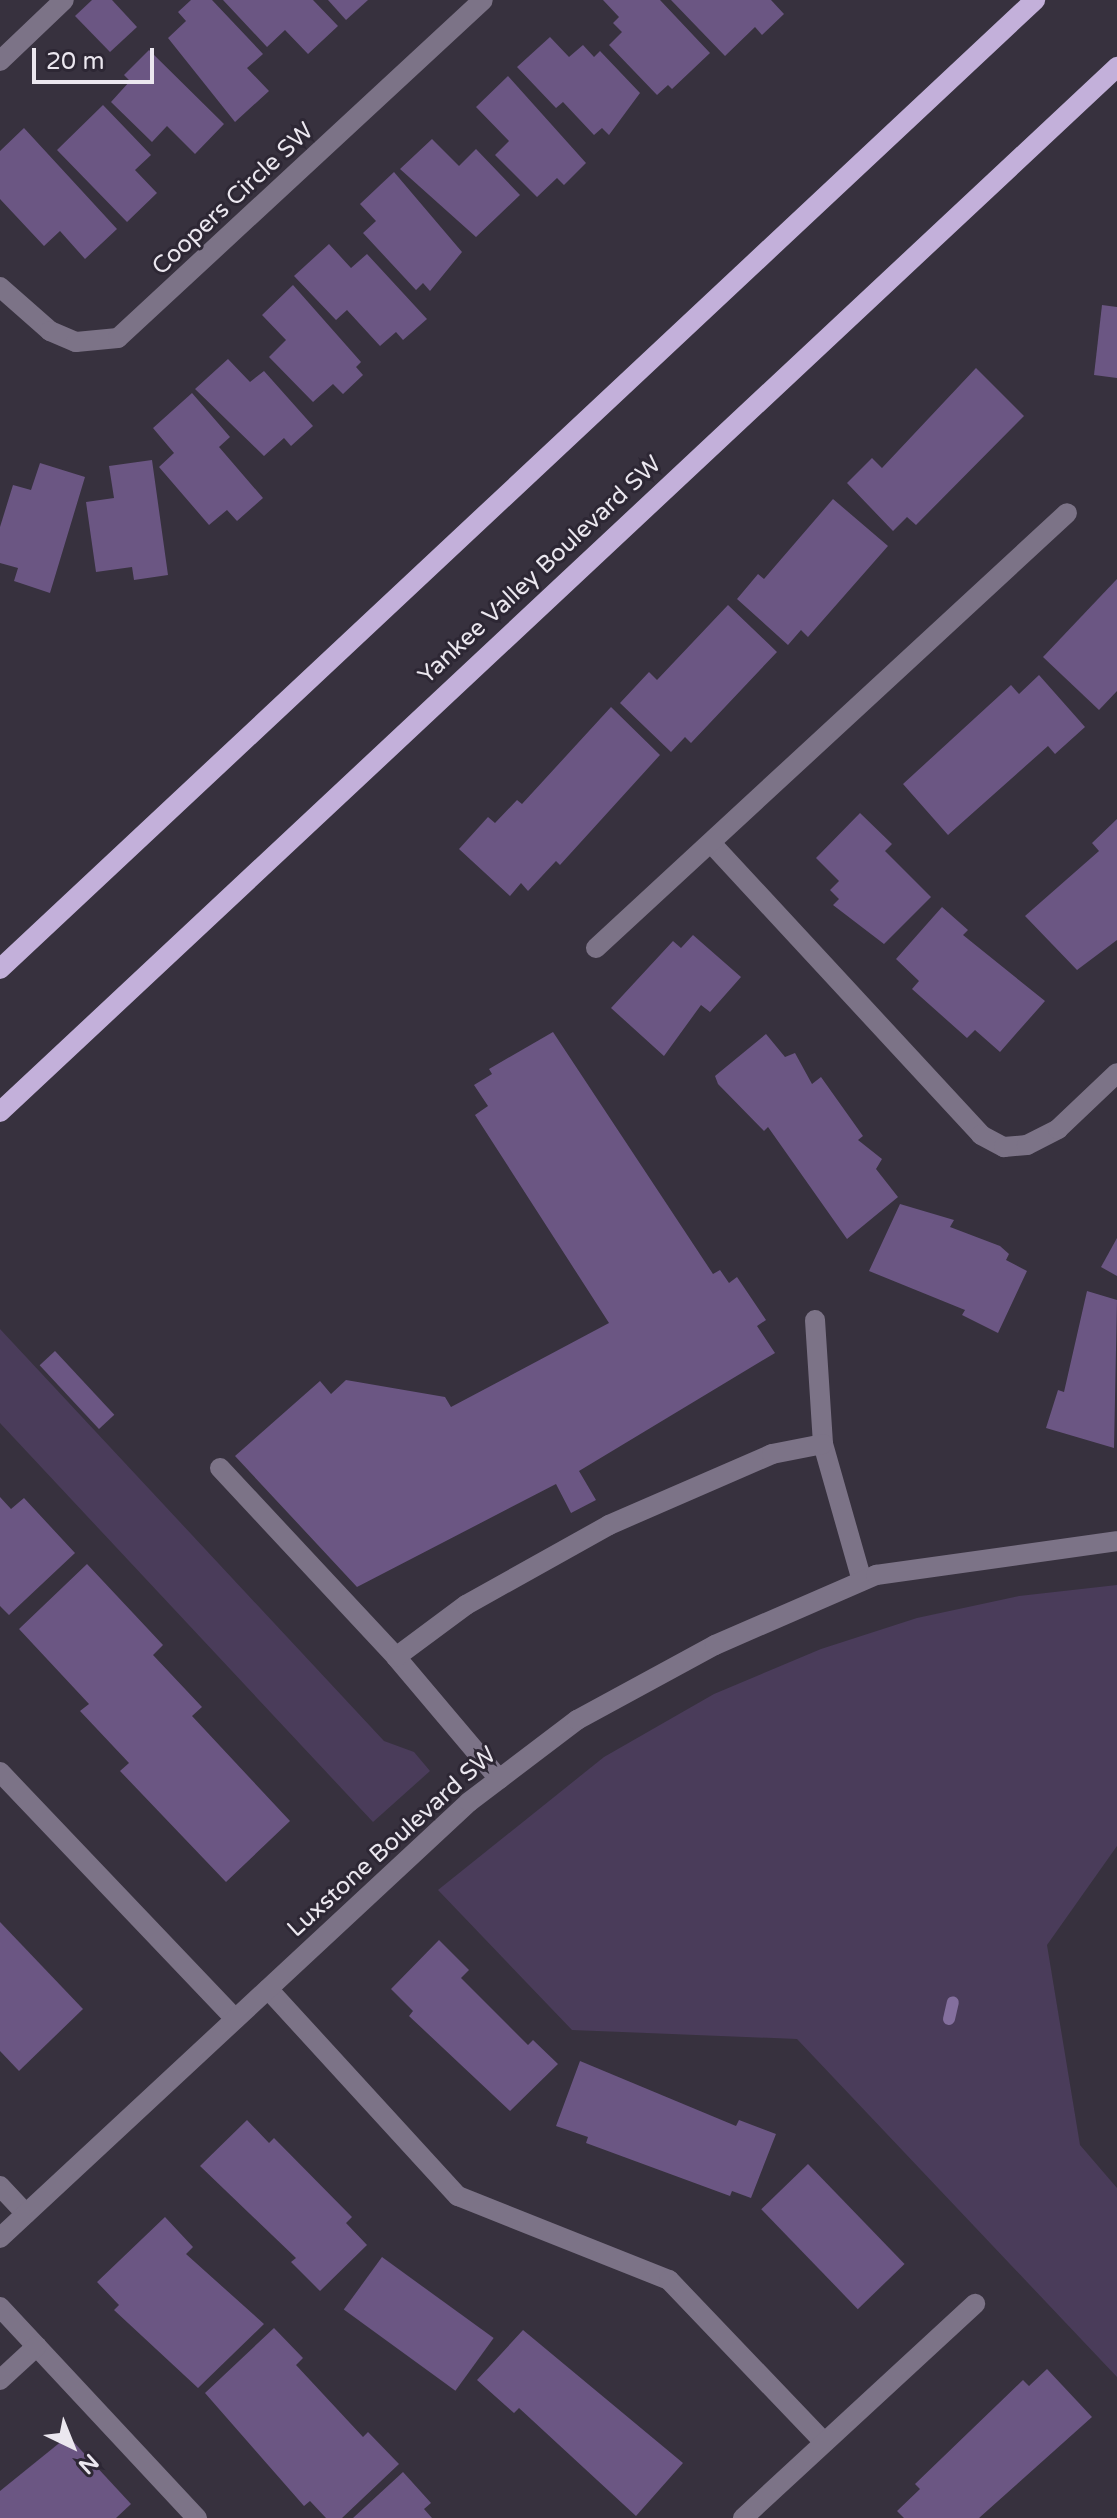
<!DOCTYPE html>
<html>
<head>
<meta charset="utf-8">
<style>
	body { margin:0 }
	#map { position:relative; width:1117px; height:2518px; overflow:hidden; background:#37313e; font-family:"Varela Round",sans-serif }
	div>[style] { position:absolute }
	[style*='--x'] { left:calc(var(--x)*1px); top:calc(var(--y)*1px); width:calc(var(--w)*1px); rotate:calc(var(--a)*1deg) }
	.green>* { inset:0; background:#4a3c5a }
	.stream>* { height:12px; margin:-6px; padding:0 6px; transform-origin:6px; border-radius:6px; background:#846f9e }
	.building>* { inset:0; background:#6b5683; transform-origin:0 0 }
	.minor>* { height:20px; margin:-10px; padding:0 10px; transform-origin:10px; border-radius:10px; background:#7c7387 }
	.major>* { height:20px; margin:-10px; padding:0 10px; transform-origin:10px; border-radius:10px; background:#c3b0da }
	span { translate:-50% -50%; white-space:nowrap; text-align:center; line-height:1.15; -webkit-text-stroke:6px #2d2734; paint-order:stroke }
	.street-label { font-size:24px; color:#ebe7ef }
	.north { position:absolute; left:32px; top:2406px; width:80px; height:80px; -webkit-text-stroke:6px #2d2734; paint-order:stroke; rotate:137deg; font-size:22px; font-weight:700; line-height:32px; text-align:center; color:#ebe7ef }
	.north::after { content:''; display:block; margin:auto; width:28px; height:36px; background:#ebe7ef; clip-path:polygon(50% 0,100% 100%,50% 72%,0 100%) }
	.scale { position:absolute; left:32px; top:48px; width:122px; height:36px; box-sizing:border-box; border:4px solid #ebe7ef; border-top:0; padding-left:10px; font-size:24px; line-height:28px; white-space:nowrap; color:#ebe7ef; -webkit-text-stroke:6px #2d2734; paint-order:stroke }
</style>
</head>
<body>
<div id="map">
	<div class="green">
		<div style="clip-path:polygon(0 1329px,384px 1741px,414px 1752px,430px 1771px,373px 1822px,0 1423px)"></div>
		<div style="clip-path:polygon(1117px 1585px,1117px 1846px,1047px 1945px,1080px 2145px,1117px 2188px,1117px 2377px,797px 2039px,572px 2030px,438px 1890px,604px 1757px,714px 1694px,821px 1649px,917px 1618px,1019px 1596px)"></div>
	</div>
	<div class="stream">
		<div style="--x:949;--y:2019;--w:17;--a:-77"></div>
	</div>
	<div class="building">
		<div style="clip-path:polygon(92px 0,112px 0,137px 27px,110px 52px,75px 16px)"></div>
		<div style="clip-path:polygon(191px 0,212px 0,263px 54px,247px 68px,269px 91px,235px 122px,168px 38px,186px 21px,178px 12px)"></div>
		<div style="clip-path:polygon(223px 0,313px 0,338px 26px,308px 54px,285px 30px,267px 47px)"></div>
		<div style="clip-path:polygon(328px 0,368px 0,346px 20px)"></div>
		<div style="clip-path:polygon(603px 0,660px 0,710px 53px,672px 89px,668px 85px,657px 95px,609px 45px,622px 32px,613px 23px,619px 17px)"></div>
		<div style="clip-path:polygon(671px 0,771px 0,784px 14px,762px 35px,755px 27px,725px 56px)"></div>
		<div style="clip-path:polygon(550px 37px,569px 57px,583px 45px,594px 57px,600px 51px,640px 93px,609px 135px,602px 128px,594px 135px,563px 102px,556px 108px,517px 67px)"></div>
		<div style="clip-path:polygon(149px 50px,224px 124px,195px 154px,167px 126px,152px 142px,111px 102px,130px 81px,124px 75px)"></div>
		<div style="clip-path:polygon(508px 76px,586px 163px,564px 185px,557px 178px,537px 197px,495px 155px,509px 141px,476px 107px)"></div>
		<div style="clip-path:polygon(103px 105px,151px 155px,135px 170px,157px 193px,127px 222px,57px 150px)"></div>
		<div style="clip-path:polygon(24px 128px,117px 229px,85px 259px,60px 231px,44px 246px,0 199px,0 151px)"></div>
		<div style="clip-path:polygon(432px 139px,459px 166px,476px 149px,520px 195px,476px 237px,400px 169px)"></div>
		<div style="clip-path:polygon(394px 172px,462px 252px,430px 291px,423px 283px,416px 290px,363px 233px,376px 221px,360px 204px)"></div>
		<div style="clip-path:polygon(329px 244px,351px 268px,367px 254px,427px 319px,403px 340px,396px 332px,380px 346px,347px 310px,336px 320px,294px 276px)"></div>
		<div style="clip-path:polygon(293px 285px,361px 362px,356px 367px,363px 375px,343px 394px,333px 384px,313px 402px,269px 357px,286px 340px,262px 315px)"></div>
		<div style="clip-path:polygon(1102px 305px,1117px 307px,1117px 378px,1094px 375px)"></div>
		<div style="clip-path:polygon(228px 359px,250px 382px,264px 371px,313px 426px,291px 446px,284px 438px,264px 456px,195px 389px)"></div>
		<div style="clip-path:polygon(976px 368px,1024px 416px,916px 525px,907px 517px,893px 531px,847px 483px,872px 458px,882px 468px)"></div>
		<div style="clip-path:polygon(192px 393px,230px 437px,219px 447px,263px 498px,237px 521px,227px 510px,209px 525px,159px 467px,174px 453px,153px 428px)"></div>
		<div style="clip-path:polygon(152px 460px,168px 575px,134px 580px,132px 567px,96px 572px,86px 502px,114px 498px,109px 466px)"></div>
		<div style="clip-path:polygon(40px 463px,85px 477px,50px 593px,14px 581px,18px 568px,0 563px,0 527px,13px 485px,31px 490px)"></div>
		<div style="clip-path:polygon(833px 499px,888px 546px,808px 637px,801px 630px,788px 645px,737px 599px,758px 574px,764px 579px)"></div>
		<div style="clip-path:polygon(1117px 579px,1117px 691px,1099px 710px,1043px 657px)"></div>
		<div style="clip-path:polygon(728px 605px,777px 652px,691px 743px,685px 737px,671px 752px,620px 703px,649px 672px,657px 680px)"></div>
		<div style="clip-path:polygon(1039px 675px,1085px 727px,1055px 754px,1048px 746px,948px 835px,903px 784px,1011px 685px,1019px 694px)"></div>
		<div style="clip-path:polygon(611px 707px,660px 755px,560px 865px,556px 861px,528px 891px,521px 883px,510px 896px,459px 849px,488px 817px,495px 823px,517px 800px,522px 804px)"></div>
		<div style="clip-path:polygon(860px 813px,892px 844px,885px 851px,931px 897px,884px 944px,833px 905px,839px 899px,830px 890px,839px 881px,816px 858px)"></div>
		<div style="clip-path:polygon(1117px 819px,1117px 940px,1077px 970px,1025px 916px,1099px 851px,1092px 843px)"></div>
		<div style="clip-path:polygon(942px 907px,968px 930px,963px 935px,1045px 1001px,1000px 1052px,975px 1030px,967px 1038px,912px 989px,919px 981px,896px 959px)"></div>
		<div style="clip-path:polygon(693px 935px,741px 977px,710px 1012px,701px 1005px,664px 1056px,611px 1008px,673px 941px,681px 948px)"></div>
		<div style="clip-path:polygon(553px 1032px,713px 1274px,720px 1270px,729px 1283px,737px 1277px,766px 1320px,757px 1326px,775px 1353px,579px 1471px,596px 1500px,571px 1513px,556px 1484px,357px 1587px,235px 1456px,320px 1381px,331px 1394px,346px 1380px,445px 1397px,451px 1407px,609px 1323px,475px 1115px,488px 1106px,474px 1085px,492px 1074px,489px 1069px)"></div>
		<div style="clip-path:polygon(766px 1034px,785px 1057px,795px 1053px,812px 1084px,821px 1077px,863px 1136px,858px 1140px,882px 1159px,876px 1169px,898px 1197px,847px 1239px,768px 1127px,764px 1131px,718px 1084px,715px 1076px)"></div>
		<div style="clip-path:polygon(900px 1204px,954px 1220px,950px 1227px,1000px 1246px,1009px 1254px,1006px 1260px,1027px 1271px,998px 1333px,962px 1315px,965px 1310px,869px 1271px)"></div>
		<div style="clip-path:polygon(1117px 1238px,1117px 1276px,1101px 1267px)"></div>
		<div style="clip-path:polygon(1087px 1291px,1117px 1300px,1114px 1448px,1046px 1428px,1058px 1390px,1064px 1392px)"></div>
		<div style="left:55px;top:1351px;width:87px;height:21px;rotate:47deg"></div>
		<div style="clip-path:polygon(0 1497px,11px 1509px,24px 1498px,75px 1553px,9px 1615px,0 1606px)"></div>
		<div style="clip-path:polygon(87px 1564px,163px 1645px,153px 1655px,202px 1707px,192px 1716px,290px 1821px,226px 1882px,120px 1771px,129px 1763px,80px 1711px,89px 1704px,19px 1629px)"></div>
		<div style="clip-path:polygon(0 1922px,83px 2009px,19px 2071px,0 2051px)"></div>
		<div style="clip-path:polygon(439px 1940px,469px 1970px,461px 1978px,528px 2045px,533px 2040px,558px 2064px,510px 2111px,409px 2016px,413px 2011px,391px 1989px)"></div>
		<div style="clip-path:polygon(580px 2061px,736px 2126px,739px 2120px,776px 2134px,751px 2198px,732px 2191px,730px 2196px,586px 2143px,588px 2137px,556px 2126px)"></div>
		<div style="clip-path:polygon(247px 2120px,269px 2143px,274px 2138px,352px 2217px,346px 2223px,367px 2245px,320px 2291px,291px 2262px,296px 2258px,200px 2166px)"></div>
		<div style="left:808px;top:2164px;width:139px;height:65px;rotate:46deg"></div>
		<div style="clip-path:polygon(165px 2217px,193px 2247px,186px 2254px,264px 2324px,198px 2388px,114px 2310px,119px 2305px,97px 2282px)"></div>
		<div style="left:382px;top:2257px;width:138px;height:65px;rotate:36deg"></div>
		<div style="clip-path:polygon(274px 2328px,303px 2358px,296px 2365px,363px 2437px,368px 2432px,399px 2464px,342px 2518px,326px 2518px,310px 2501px,304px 2506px,205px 2393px)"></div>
		<div style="clip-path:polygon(523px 2330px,683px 2463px,636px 2516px,519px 2408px,514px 2413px,477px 2380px)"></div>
		<div style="clip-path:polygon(1047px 2369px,1092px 2417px,979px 2518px,904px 2518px,897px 2511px,920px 2489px,915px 2484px,1023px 2380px,1029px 2386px)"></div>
		<div style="clip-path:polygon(68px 2436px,131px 2504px,116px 2518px,0 2518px,0 2491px)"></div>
		<div style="clip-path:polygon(403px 2472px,431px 2503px,424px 2509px,432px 2518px,353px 2518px)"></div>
	</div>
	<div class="minor">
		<div style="--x:0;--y:61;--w:88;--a:-43.6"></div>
		<div style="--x:0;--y:287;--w:67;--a:41.3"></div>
		<div style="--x:50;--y:331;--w:28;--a:23"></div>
		<div style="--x:76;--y:342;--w:42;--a:-5.4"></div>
		<div style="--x:118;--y:338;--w:497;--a:-42.8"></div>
		<div style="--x:711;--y:843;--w:398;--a:47.2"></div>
		<div style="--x:981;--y:1135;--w:26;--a:28"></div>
		<div style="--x:1004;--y:1147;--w:23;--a:-5"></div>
		<div style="--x:1027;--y:1145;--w:35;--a:-27"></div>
		<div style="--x:1058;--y:1129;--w:81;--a:-43.5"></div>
		<div style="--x:596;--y:948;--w:641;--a:-42.72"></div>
		<div style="--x:815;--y:1320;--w:124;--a:86.3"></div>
		<div style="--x:823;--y:1444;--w:142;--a:74.1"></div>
		<div style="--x:220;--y:1468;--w:258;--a:47"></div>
		<div style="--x:396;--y:1657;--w:160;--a:49.8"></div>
		<div style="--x:396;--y:1657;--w:87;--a:-36.6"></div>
		<div style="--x:466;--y:1605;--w:164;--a:-29.2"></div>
		<div style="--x:609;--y:1525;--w:178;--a:-23.5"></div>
		<div style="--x:772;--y:1454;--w:52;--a:-11.1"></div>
		<div style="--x:0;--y:1772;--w:341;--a:46.4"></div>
		<div style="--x:268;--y:1989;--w:281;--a:47.5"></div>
		<div style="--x:458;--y:2196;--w:227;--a:21.7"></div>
		<div style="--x:669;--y:2280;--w:224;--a:46.3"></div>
		<div style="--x:0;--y:2186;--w:38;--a:47"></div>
		<div style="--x:0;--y:2238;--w:640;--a:-42.91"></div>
		<div style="--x:469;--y:1802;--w:136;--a:-37.2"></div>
		<div style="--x:577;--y:1720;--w:157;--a:-28.5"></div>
		<div style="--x:715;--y:1645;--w:176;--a:-23.5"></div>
		<div style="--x:876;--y:1575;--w:243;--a:-8"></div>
		<div style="--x:0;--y:2307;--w:289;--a:47"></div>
		<div style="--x:0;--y:2380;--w:50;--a:-42.6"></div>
		<div style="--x:743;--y:2518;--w:316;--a:-42.7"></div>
	</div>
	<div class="major">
		<div style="--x:0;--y:969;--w:1418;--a:-43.11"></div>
		<div style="--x:0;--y:1112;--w:1530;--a:-43.09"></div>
	</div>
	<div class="street-label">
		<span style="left:233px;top:199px;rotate:-43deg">Coopers Circle SW</span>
		<span style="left:540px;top:570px;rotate:-43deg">Yankee Valley Boulevard SW</span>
		<span style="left:392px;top:1842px;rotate:-42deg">Luxstone Boulevard SW</span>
	</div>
	<div class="north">N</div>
	<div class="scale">20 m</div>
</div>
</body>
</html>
